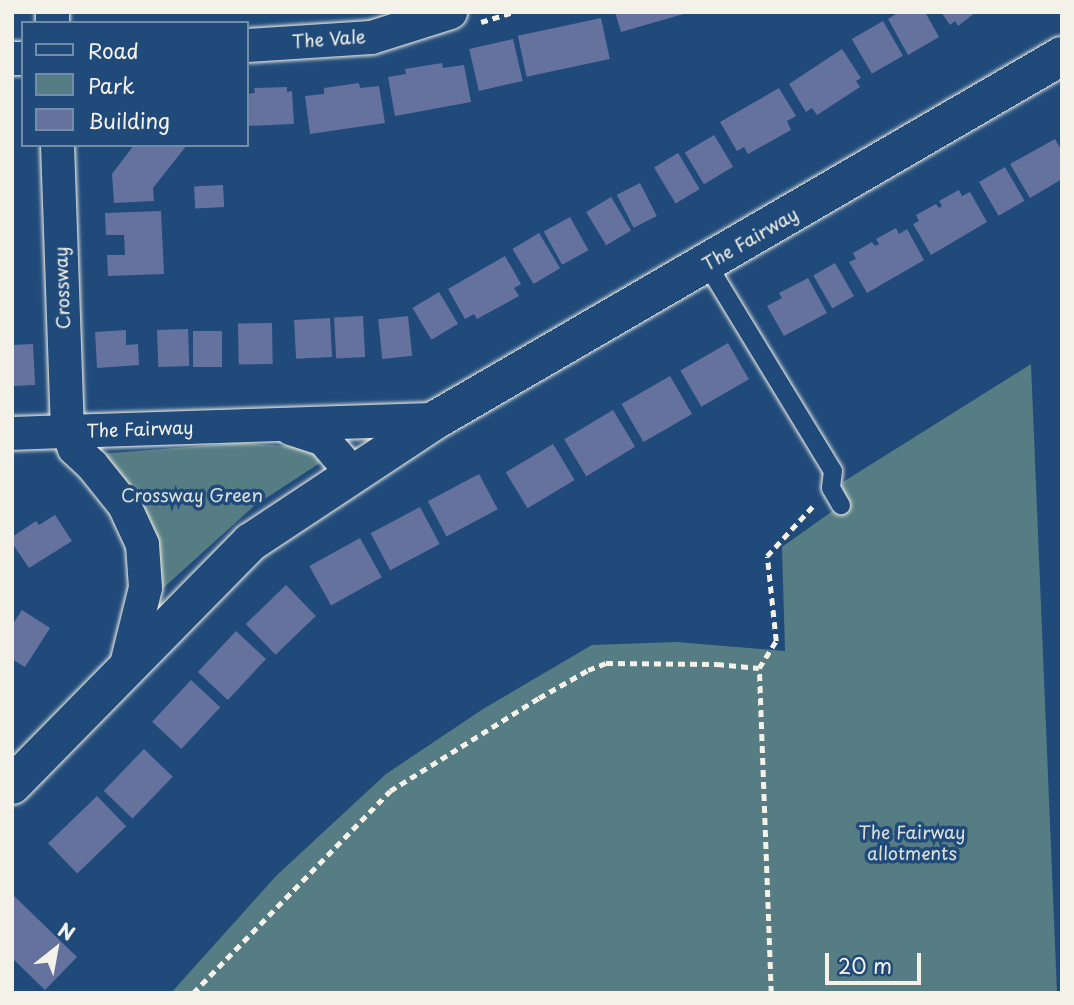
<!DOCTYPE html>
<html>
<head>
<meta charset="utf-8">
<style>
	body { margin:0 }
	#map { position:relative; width:1074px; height:1005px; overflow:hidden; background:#1f4a7a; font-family:"Playpen Sans",sans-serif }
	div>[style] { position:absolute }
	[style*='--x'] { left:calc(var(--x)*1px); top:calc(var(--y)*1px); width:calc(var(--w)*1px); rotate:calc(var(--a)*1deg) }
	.green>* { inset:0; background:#567d83 }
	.building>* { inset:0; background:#66729e; transform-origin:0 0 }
	.path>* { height:4.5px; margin-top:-2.25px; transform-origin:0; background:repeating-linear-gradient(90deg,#f4f1e8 0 7px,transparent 0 12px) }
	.roads { filter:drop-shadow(0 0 2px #f4f1e8) drop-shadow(0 0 2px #f4f1e8) }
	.lane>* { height:18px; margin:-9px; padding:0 9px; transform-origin:9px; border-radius:9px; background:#1f4a7a }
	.street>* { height:33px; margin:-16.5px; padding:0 16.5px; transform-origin:16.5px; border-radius:16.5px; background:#1f4a7a }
	.secondary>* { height:38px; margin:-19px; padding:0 19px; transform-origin:19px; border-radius:19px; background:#1f4a7a }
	span { translate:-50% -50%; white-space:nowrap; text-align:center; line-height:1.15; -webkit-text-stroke:7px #1f4a7a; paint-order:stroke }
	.street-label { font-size:18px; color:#f4f1e8 }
	.park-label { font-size:18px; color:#dce0d9 }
	.frame { position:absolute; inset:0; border:14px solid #f4f1e8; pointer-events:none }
	.legend { position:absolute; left:21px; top:21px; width:228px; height:126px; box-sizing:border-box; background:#1f4a7a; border:2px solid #748da6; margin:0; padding:9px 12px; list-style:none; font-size:21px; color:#f4f1e8 }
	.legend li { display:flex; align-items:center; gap:14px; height:35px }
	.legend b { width:35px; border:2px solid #748da6 }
	.north { position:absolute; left:21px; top:914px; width:70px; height:70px; -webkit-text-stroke:5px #1f4a7a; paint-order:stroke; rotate:31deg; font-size:19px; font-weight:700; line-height:28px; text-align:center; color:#f4f1e8 }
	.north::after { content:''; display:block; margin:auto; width:24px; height:32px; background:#f4f1e8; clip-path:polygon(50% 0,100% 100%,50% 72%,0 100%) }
	.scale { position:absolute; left:825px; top:953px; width:96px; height:32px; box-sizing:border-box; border:4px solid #f4f1e8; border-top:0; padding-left:9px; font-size:21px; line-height:24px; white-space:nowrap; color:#f4f1e8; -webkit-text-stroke:5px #1f4a7a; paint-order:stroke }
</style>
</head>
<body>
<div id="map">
	<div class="green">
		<div style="clip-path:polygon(1031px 364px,1057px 993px,171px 993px,276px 876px,386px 774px,483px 709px,592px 645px,676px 642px,785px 651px,782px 547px,841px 505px,843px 482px)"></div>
		<div style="clip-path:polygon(239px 443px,303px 447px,323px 461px,254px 506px,160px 591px,160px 558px,149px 520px,130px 485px,99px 454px)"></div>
	</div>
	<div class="building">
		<div style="clip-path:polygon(615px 12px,687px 12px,687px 13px,621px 32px)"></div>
		<div style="clip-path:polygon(899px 12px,925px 12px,939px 37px,908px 55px,888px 19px)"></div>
		<div style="clip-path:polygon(941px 12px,976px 12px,958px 26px,955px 21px,950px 25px)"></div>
		<div style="left:601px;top:18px;width:42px;height:85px;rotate:78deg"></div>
		<div style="left:883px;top:21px;width:40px;height:36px;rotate:60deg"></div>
		<div style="left:513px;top:39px;width:43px;height:45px;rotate:77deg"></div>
		<div style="clip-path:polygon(842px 49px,861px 78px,856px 81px,860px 87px,817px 115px,812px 108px,806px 112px,789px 84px)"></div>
		<div style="clip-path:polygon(442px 63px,443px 68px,464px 65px,471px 102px,395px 116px,388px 77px,406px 74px,405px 69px)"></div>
		<div style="clip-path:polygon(359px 83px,360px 88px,379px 86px,385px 123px,310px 134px,305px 96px,324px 94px,324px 88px)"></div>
		<div style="clip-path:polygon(287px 87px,287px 92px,292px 91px,294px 124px,247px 126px,247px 94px,255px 93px,254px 88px)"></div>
		<div style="clip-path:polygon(779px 88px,796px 116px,787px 121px,791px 130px,748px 154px,744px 147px,737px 151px,720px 122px)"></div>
		<div style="left:714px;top:135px;width:37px;height:34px;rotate:59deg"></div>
		<div style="clip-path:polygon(1055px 139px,1062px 151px,1062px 179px,1030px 198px,1010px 164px)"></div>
		<div style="clip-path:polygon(134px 145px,187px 145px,153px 188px,154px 201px,114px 203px,112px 174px)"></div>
		<div style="left:678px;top:153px;width:42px;height:28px;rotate:59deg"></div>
		<div style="left:1005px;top:167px;width:39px;height:30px;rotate:60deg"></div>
		<div style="left:640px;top:183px;width:37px;height:26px;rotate:63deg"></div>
		<div style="left:223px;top:185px;width:22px;height:29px;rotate:87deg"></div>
		<div style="clip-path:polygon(959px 190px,962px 196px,970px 192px,987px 222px,931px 255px,913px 224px,919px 221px,916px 215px,936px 204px,939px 208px,942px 206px,939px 201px)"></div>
		<div style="left:611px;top:197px;width:39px;height:29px;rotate:59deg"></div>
		<div style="clip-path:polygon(161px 211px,164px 274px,108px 276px,107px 255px,125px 255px,124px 235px,106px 235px,105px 213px)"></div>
		<div style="left:570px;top:217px;width:38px;height:30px;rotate:61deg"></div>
		<div style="clip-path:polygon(896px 228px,899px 234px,907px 229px,924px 260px,867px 293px,849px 262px,856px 259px,853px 253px,872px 242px,875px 246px,879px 244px,876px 239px)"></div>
		<div style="left:539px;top:233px;width:41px;height:31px;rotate:59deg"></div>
		<div style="clip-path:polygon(505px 256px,521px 284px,514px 288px,519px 296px,477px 319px,474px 314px,465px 319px,448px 289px)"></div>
		<div style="left:835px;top:263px;width:38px;height:25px;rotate:60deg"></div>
		<div style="clip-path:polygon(808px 278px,827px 313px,784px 336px,767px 306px,782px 298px,779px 293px)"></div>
		<div style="left:439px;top:292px;width:37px;height:31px;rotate:59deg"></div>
		<div style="left:363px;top:316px;width:41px;height:29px;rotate:87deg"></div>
		<div style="left:408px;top:316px;width:40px;height:30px;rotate:84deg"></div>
		<div style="left:330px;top:318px;width:39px;height:36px;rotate:87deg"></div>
		<div style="left:272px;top:323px;width:41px;height:34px;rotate:89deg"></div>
		<div style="left:188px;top:329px;width:37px;height:31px;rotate:88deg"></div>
		<div style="clip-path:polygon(126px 330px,126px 345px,138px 344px,139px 365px,97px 368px,95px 332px)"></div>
		<div style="left:222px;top:331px;width:36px;height:29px;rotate:90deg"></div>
		<div style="left:728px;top:343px;width:42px;height:55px;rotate:60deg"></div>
		<div style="left:33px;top:344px;width:41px;height:21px;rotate:87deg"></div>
		<div style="left:670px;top:376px;width:44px;height:56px;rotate:60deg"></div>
		<div style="left:613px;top:410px;width:43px;height:57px;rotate:59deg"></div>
		<div style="left:553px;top:444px;width:42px;height:55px;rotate:59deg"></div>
		<div style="left:479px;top:474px;width:40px;height:58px;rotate:62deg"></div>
		<div style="left:420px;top:507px;width:42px;height:56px;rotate:62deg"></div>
		<div style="clip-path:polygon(55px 515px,72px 541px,29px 568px,12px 543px,12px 537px,36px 521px,39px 525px)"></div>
		<div style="left:360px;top:538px;width:45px;height:58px;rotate:61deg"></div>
		<div style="left:286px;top:585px;width:43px;height:56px;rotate:46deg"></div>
		<div style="clip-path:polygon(22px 610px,50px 628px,25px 667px,12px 659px,12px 625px)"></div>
		<div style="left:236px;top:631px;width:41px;height:56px;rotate:43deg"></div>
		<div style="left:191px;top:680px;width:40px;height:57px;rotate:43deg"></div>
		<div style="left:144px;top:749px;width:40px;height:58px;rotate:44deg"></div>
		<div style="left:97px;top:796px;width:42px;height:68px;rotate:46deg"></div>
		<div style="clip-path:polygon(12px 894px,77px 957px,45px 990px,12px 958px)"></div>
	</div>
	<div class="path">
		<div style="--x:481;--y:22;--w:34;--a:-17"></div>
		<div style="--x:193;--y:993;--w:282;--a:-45.7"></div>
		<div style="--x:390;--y:791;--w:176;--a:-32"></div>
		<div style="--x:539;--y:698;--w:56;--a:-29.7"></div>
		<div style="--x:588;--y:670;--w:19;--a:-21"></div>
		<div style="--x:606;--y:663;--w:111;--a:0.5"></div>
		<div style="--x:717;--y:664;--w:42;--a:5.4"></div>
		<div style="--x:771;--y:993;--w:325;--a:-92.1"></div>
		<div style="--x:759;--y:668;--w:32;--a:-58"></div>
		<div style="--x:776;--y:641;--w:85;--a:-96"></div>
		<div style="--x:767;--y:556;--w:68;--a:-47.4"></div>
	</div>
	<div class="roads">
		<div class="lane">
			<div style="--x:707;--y:264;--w:242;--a:58.7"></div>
			<div style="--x:833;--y:471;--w:17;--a:97"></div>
			<div style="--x:831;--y:488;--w:20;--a:60"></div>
		</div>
		<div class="street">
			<div style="--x:52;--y:12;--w:11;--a:90"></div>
			<div style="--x:247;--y:45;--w:124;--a:-3.7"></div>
			<div style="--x:371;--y:37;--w:83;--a:-17.6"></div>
			<div style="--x:12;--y:58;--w:11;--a:0"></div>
			<div style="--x:290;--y:428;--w:35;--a:18"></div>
			<div style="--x:323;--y:439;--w:46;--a:49.4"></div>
			<div style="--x:12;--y:433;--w:55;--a:-2.1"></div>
			<div style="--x:67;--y:431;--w:286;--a:-92"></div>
			<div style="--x:125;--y:668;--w:83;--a:-76.1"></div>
			<div style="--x:145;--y:587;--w:43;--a:-94"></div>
			<div style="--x:142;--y:544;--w:43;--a:-114.8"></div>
			<div style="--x:124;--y:505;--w:51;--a:-128.7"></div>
			<div style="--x:92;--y:465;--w:25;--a:-137"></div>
			<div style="--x:74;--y:448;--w:18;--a:-112"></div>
			<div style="--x:67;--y:431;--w:370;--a:-1.9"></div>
		</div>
		<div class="secondary">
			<div style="--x:12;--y:785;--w:341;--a:-45.5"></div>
			<div style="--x:251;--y:542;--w:223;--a:-33.5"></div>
			<div style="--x:437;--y:419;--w:723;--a:-30.15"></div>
		</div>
	</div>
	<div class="street-label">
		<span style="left:329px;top:39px;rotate:-4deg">The Vale</span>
		<span style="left:750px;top:239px;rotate:-30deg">The Fairway</span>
		<span style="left:62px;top:288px;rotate:-92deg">Crossway</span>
		<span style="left:140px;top:429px;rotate:-2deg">The Fairway</span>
	</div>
	<div class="park-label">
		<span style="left:192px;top:495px">Crossway Green</span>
		<span style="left:912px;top:843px">The Fairway<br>allotments</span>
	</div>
	<div class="frame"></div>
	<ul class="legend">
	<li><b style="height:9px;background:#1f4a7a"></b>Road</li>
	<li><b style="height:19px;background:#567d83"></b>Park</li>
	<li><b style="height:19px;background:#66729e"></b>Building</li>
	</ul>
	<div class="north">N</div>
	<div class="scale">20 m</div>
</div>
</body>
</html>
